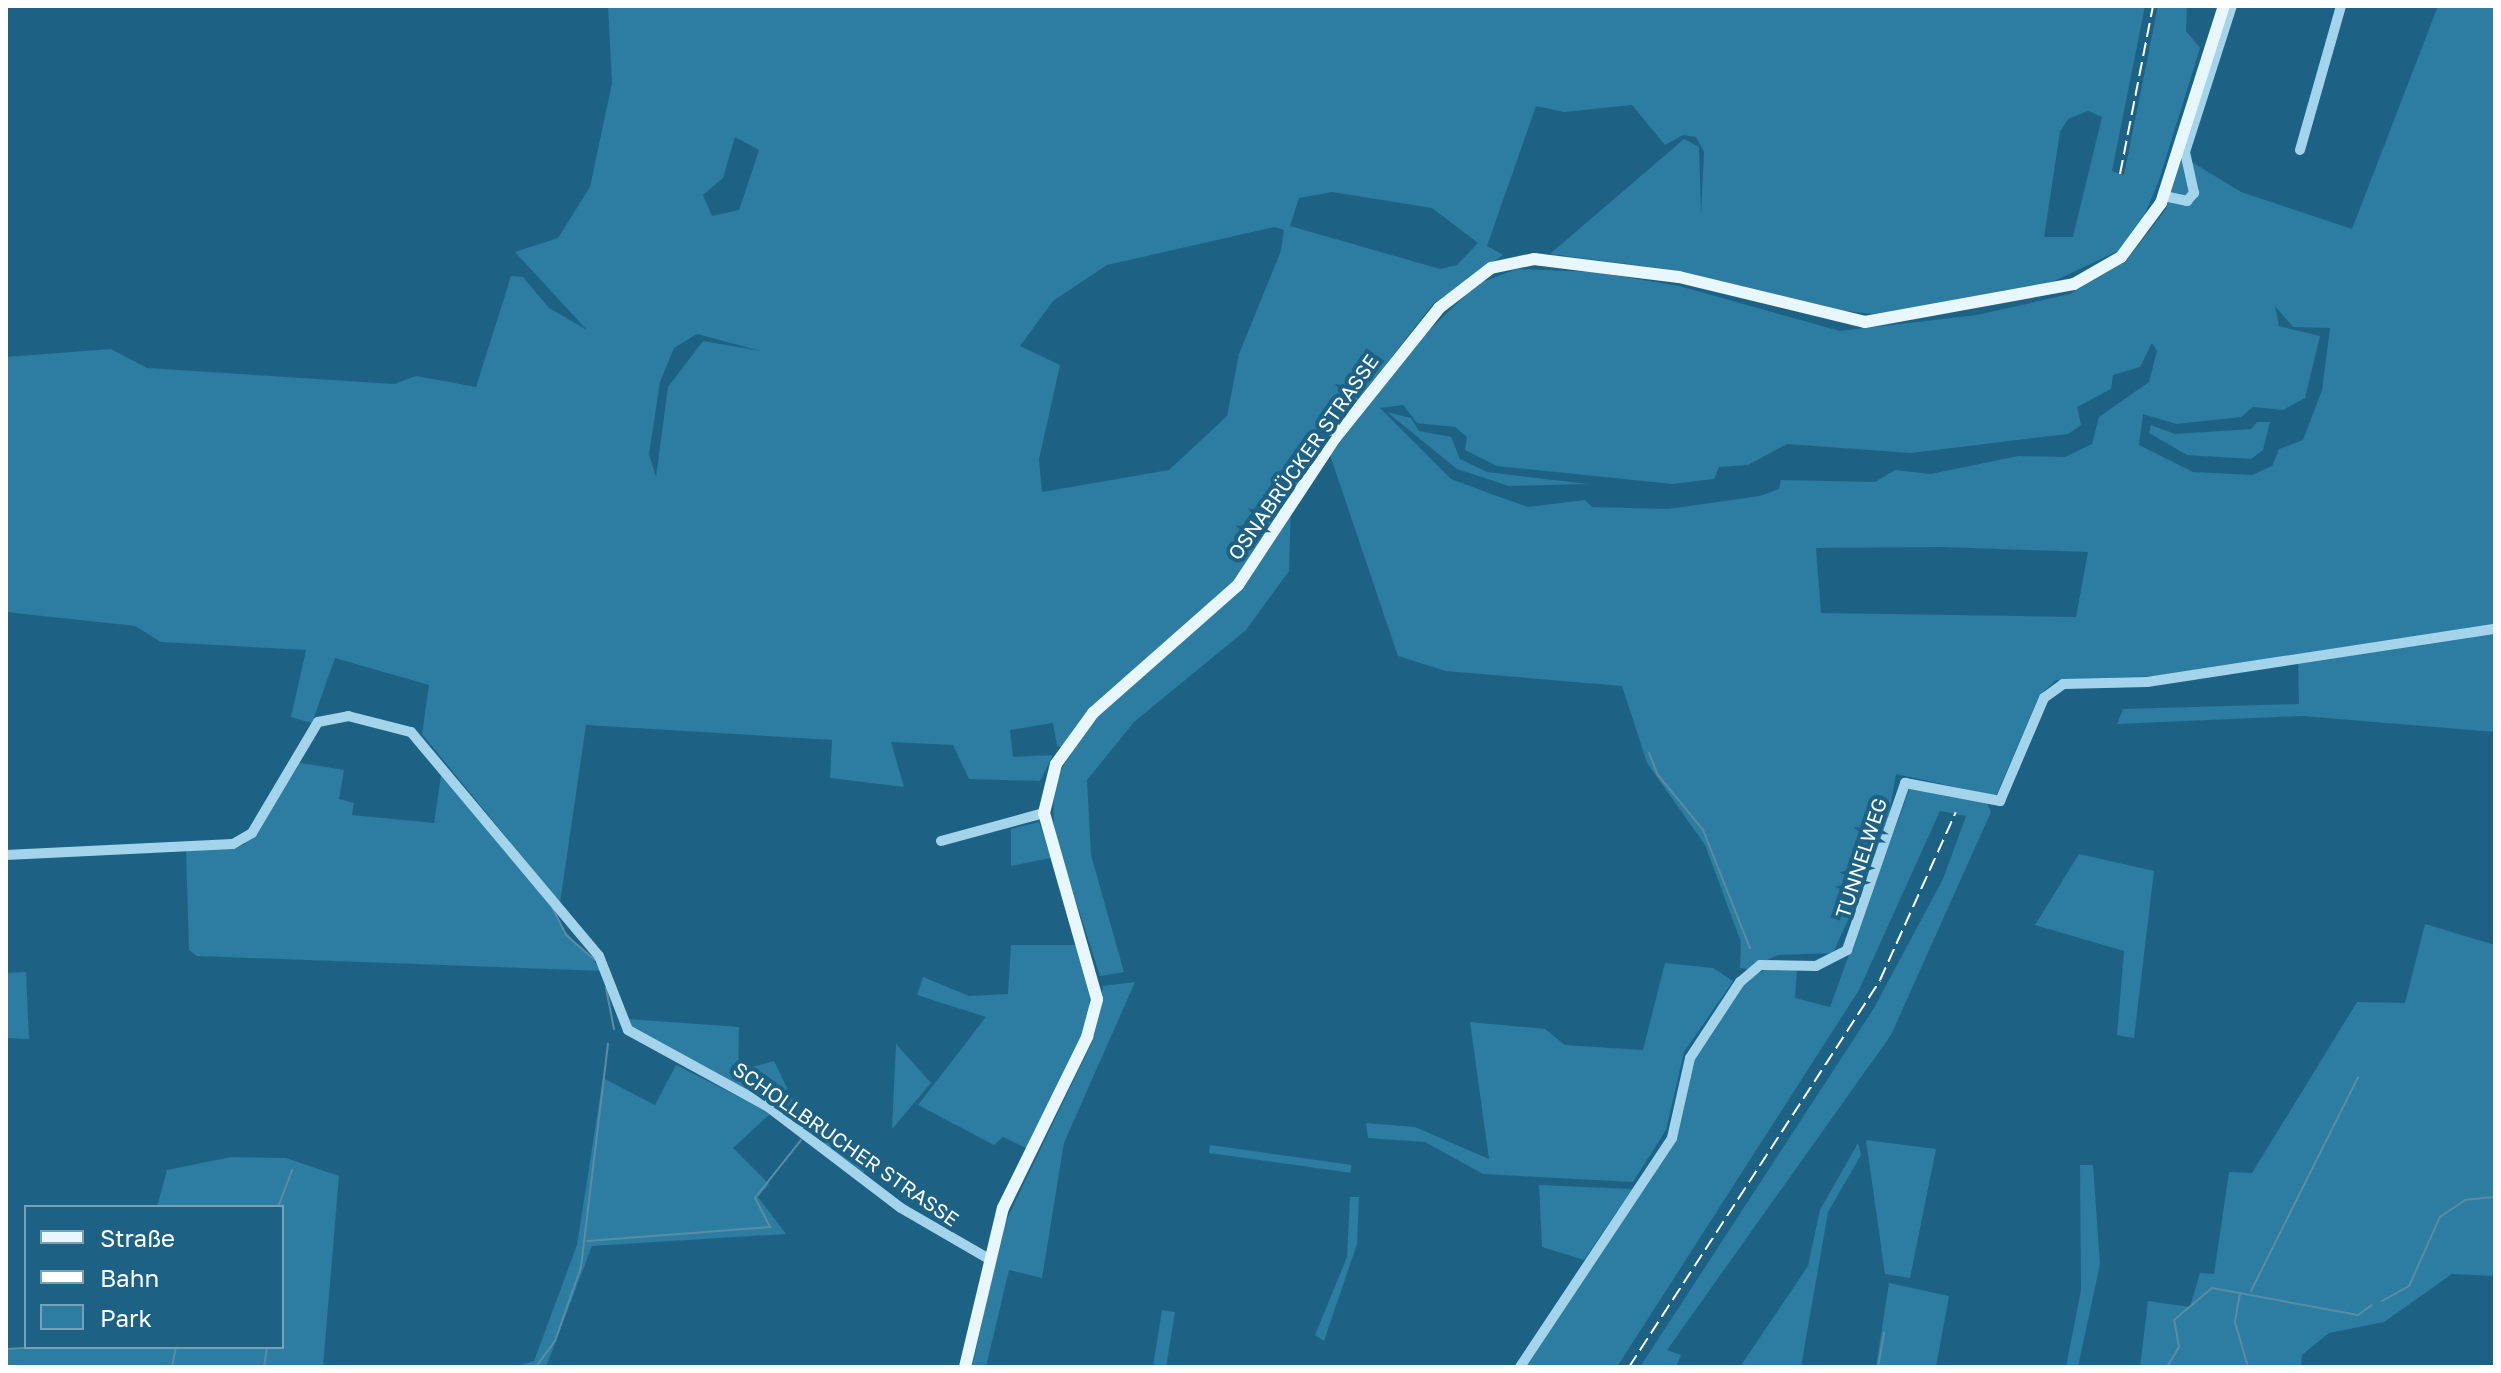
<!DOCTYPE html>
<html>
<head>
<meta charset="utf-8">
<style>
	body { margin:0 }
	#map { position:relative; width:2501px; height:1373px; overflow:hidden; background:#1d6285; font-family:"Golos Text",sans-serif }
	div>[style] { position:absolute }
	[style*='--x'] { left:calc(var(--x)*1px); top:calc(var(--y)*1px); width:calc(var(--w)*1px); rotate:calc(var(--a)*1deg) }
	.green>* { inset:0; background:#2d7ca1; transform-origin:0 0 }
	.stream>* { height:2px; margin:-1px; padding:0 1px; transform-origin:1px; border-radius:1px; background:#5a8ca4 }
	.minor>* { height:10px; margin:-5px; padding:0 5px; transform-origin:5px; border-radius:5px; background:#a4d4eb }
	.major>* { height:12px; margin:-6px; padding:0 6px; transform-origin:6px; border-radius:6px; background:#e8f6fe }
	.rail>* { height:2px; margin-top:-1px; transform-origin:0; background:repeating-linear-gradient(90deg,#fff 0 14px,transparent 0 20px) }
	span { translate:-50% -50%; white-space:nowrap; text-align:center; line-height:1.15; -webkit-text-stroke:8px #1d6285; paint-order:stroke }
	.street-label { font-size:20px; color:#fff }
	.frame { position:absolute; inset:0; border:8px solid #fff; pointer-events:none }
	.legend { position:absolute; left:24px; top:1205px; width:260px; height:144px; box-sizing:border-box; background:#1d6285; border:2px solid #77a1b6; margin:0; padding:10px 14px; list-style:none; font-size:24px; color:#fff }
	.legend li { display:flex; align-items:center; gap:16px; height:40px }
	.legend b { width:40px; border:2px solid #77a1b6 }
</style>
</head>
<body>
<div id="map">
	<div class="green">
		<div style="clip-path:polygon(evenodd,608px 6px,2145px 6px,2112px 171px,2124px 175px,2158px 6px,2187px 6px,2186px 31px,2200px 48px,2159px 180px,2142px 222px,2118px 251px,2037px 289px,1872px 314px,1812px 307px,1674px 270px,1550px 254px,1684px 139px,1699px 147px,1701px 215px,1704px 152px,1696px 137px,1683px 135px,1665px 145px,1632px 105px,1564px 112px,1536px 106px,1487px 246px,1503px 255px,1433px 304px,1323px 445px,1291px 500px,1289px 571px,1246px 630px,1134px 722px,1087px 780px,1091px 855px,1124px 972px,1100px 976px,1054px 833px,1053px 786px,1071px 751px,1057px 746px,1053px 723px,1010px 730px,1013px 757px,1053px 755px,1040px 781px,969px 779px,953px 745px,891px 742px,904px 787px,830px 778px,832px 740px,586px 725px,560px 903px,422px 734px,429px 685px,335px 658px,312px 723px,291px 717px,306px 650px,161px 642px,135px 626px,6px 612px,6px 357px,111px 349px,147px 368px,394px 384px,416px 376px,476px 387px,511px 276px,523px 277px,549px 308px,587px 330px,515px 252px,558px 238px,590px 187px,612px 83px,608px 6px,2088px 111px,2102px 117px,2073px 237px,2044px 237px,2060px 132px,2068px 119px,2088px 111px,608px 6px,735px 137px,759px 150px,739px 210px,712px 216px,703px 195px,723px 178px,735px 137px,608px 6px,1332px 192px,1432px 208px,1478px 243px,1457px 265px,1440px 269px,1290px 226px,1299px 198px,1332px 192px,608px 6px,1274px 227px,1284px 230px,1281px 251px,1239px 354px,1227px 416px,1169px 470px,1042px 492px,1039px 459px,1060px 365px,1020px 346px,1053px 301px,1107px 265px,1274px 227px,608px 6px,697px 334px,761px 351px,703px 341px,668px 387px,656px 477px,649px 454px,660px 382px,674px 348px,697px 334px)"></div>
		<div style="clip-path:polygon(evenodd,2438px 6px,2495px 6px,2495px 626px,2154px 676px,2056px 680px,2039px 696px,1996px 796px,1896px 774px,1885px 838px,1833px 953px,1778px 955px,1748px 969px,1740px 968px,1741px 942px,1705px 845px,1647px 763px,1622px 686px,1446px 671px,1398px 656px,1330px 455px,1419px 340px,1477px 284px,1517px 269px,1595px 272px,1679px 286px,1840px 331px,1977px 315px,2070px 294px,2126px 261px,2166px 209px,2182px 156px,2241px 192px,2352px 229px,2438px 6px,2275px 306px,2293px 327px,2330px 328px,2322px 390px,2303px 440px,2279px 449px,2272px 466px,2252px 475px,2193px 472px,2139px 445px,2143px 414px,2176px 424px,2241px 417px,2253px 407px,2283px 410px,2305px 398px,2320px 336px,2279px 326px,2275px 306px,2438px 6px,2152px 343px,2157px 351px,2149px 382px,2099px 417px,2092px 444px,2065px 457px,2018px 456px,1931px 474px,1895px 470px,1875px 482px,1781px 480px,1779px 489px,1760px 496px,1668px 509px,1592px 507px,1585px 500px,1528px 507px,1491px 494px,1451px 479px,1380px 408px,1403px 405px,1417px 423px,1455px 427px,1467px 437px,1465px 450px,1497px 466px,1673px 484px,1714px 479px,1719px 467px,1748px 465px,1787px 444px,1911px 453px,2068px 434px,2081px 425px,2077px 407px,2111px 389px,2113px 375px,2140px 367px,2152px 343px,2438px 6px,1942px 547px,2088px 552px,2076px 617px,1821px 613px,1816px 548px,1942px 547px)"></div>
		<div style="clip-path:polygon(1387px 412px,1411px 418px,1419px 431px,1451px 437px,1460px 459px,1487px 472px,1588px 484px,1509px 486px,1457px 469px)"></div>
		<div style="clip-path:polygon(2257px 422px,2270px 422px,2263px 450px,2251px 459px,2187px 455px,2149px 433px,2151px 425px,2175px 434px,2251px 429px)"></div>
		<div style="clip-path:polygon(2495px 632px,2495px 732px,2302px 716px,2117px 724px,2123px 709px,2299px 704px,2298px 661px)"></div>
		<div style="clip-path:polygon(295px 762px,344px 770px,339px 799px,354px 803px,352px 815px,434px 823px,442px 769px,550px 900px,564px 930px,603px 971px,197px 956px,189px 950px,186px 850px,244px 845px)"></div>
		<div style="clip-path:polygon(1917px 785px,1985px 799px,1991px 812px,1891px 1035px,1667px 1350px,1681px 1355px,1676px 1367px,1640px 1367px,1874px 1008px,1943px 879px,1966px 816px,1940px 811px,1859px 990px,1617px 1367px,1526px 1367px,1667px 1152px,1694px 1059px,1747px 979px,1773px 966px,1797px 969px,1795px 998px,1830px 1007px,1909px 790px)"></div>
		<div style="clip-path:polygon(1039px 822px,1051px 858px,1011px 866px,1011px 829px)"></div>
		<div style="clip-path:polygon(2079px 854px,2154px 871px,2134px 1038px,2117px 1035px,2124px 951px,2035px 925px)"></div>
		<div style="clip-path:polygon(2425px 924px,2495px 945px,2495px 1276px,2452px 1274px,2384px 1322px,2329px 1333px,2302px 1355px,2301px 1367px,2140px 1367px,2148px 1301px,2190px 1307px,2200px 1273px,2214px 1274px,2229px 1172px,2252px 1173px,2357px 1002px,2405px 1003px)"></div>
		<div style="clip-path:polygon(1011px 945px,1081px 945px,1092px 984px,1085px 1034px,1026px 1148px,1003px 1137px,994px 1145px,918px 1105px,986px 1017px,917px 995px,923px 977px,969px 996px,1008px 994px)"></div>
		<div style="clip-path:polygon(1665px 963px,1713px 968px,1733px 981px,1684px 1052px,1666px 1130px,1633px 1182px,1483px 1174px,1425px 1142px,1368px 1138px,1366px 1123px,1415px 1127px,1489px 1159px,1470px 1022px,1545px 1029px,1565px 1045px,1643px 1050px)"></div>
		<div style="clip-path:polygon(26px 972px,29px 1039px,6px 1038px,6px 973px)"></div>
		<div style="clip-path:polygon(1135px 982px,1064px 1143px,1042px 1278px,1009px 1270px,986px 1367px,972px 1367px,1004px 1225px,1093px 1040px,1103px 986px)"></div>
		<div style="clip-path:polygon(628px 1019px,739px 1027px,738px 1071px,774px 1061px,802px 1119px,865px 1165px,863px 1176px,772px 1104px,632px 1028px)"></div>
		<div style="clip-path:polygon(896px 1044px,931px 1083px,892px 1129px)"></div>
		<div style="clip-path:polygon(676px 1065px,771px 1113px,733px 1148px,769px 1184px,758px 1197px,786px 1234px,592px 1246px,546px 1367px,514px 1367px,534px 1361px,577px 1245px,603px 1078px,655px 1105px)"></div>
		<div style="clip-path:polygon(1866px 1140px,1936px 1149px,1910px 1278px,1885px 1274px)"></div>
		<div style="clip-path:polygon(1858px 1143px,1861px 1155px,1828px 1212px,1801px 1367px,1740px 1367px,1808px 1266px,1820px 1210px)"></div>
		<div style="left:1210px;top:1145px;width:143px;height:8px;rotate:8deg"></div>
		<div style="clip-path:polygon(231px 1157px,286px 1158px,339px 1176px,323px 1367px,6px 1367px,6px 1349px,282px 1347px,282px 1207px,157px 1207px,167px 1170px)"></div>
		<div style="clip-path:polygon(2080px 1165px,2093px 1165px,2100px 1264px,2078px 1367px,2066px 1367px,2081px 1290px)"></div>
		<div style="clip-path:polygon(1539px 1185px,1632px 1189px,1584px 1260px,1542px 1247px)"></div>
		<div style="clip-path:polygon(1350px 1197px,1359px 1197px,1357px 1244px,1324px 1341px,1315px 1335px,1347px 1257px)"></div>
		<div style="clip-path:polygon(1889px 1283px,1949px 1296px,1936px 1367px,1876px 1367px)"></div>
		<div style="left:1162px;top:1310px;width:13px;height:57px;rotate:9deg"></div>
	</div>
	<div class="stream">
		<div style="--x:1649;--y:753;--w:24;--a:68"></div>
		<div style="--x:1658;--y:775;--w:71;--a:50.7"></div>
		<div style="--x:1703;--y:830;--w:127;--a:68.3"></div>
		<div style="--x:552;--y:907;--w:31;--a:63"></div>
		<div style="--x:566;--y:935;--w:38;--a:41"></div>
		<div style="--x:606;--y:988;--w:42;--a:79"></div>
		<div style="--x:278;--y:1207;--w:40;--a:-69"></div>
		<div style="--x:587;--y:1241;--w:184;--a:-4.4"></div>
		<div style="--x:770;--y:1227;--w:33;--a:-117"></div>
		<div style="--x:755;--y:1198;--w:74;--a:-51.6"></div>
		<div style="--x:2251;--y:1291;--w:239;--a:-63.4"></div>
		<div style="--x:2240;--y:1293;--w:29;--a:100"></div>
		<div style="--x:2235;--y:1322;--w:47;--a:73.9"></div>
		<div style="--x:2382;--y:1301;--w:31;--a:-29"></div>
		<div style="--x:2409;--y:1286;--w:76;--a:-65.8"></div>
		<div style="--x:2440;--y:1217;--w:30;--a:-34"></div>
		<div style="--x:2465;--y:1200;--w:30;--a:-6"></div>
		<div style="--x:120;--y:1347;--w:50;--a:0"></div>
		<div style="--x:6;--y:1349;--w:37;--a:-3"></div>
		<div style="--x:172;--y:1367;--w:20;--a:-79"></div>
		<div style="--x:264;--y:1367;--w:20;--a:-81"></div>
		<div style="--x:536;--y:1367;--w:32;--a:-54"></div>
		<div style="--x:555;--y:1341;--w:78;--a:-70.6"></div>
		<div style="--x:581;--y:1267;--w:225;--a:-83.1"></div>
		<div style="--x:1878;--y:1367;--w:35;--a:-80"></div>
		<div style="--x:2167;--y:1367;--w:23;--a:-59"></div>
		<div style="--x:2179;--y:1347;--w:27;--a:-100"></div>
		<div style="--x:2174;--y:1320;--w:50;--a:-40.1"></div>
		<div style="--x:2212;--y:1288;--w:148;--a:10.5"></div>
		<div style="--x:2358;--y:1315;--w:17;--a:-36"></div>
	</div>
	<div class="minor">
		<div style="--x:2300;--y:150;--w:150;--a:-74.1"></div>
		<div style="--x:2164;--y:196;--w:24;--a:12"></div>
		<div style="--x:2187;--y:201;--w:11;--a:-49"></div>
		<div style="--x:2194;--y:193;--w:42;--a:-102.4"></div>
		<div style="--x:2185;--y:152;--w:153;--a:-72.2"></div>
		<div style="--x:941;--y:841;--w:107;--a:-15.2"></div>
		<div style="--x:6;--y:855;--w:227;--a:-2.8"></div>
		<div style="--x:233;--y:844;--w:22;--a:-30"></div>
		<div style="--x:252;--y:833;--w:129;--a:-59.3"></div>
		<div style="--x:318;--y:722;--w:31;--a:-11"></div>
		<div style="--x:348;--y:716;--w:65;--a:14.3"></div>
		<div style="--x:411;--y:732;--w:292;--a:50"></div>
		<div style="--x:599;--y:956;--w:79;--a:68.6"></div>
		<div style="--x:628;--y:1030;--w:158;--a:28.7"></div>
		<div style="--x:767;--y:1106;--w:168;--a:37.3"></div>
		<div style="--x:901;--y:1208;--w:102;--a:30.1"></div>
		<div style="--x:1520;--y:1367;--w:275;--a:-56.4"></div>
		<div style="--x:1672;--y:1138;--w:82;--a:-77.3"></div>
		<div style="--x:1690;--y:1058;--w:91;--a:-56.7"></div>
		<div style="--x:1740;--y:982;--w:26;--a:-40"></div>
		<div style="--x:1760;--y:965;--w:56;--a:1"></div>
		<div style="--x:1816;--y:966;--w:35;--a:-27"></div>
		<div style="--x:1847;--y:950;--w:177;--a:-70.8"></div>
		<div style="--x:1905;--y:783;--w:97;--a:10.7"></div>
		<div style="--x:2000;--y:801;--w:112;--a:-66.9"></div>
		<div style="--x:2044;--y:698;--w:24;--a:-36"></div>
		<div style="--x:2063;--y:684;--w:84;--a:-1.4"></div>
		<div style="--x:2147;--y:682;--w:352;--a:-8.7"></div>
	</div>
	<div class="major">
		<div style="--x:965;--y:1367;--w:163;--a:-76.6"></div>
		<div style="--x:1003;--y:1208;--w:191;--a:-63.8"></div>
		<div style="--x:1087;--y:1037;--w:39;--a:-75"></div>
		<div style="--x:1097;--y:999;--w:193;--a:-105.9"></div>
		<div style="--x:1044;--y:813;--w:50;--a:-76.2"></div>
		<div style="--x:1056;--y:764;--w:63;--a:-54"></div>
		<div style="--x:1093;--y:713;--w:193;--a:-41.4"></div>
		<div style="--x:1238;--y:585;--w:176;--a:-56.6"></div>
		<div style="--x:1335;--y:438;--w:166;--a:-51.3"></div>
		<div style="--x:1439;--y:308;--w:66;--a:-37.6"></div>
		<div style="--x:1491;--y:268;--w:44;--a:-11.8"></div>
		<div style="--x:1534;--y:259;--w:146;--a:7.1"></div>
		<div style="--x:1679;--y:277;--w:191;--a:13.6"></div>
		<div style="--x:1865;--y:322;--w:212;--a:-10.3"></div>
		<div style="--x:2074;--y:284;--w:54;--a:-29.9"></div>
		<div style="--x:2121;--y:257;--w:67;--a:-53.5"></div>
		<div style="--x:2161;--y:203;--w:207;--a:-72.3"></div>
	</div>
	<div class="rail">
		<div style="--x:2120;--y:174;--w:171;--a:-78.9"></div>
		<div style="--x:1629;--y:1367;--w:461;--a:-57"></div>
		<div style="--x:1880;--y:980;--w:184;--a:-65.7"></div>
	</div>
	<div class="street-label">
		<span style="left:1303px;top:457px;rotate:-55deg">OSNABRÜCKER STRASSE</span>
		<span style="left:1861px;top:858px;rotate:-72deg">TUNNELWEG</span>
		<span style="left:846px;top:1144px;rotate:35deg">SCHOLLBRUCHER STRASSE</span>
	</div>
	<div class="frame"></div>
	<ul class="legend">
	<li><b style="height:10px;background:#e8f6fe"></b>Straße</li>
	<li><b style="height:10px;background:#fff"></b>Bahn</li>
	<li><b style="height:22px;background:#2d7ca1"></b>Park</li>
	</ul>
</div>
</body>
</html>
